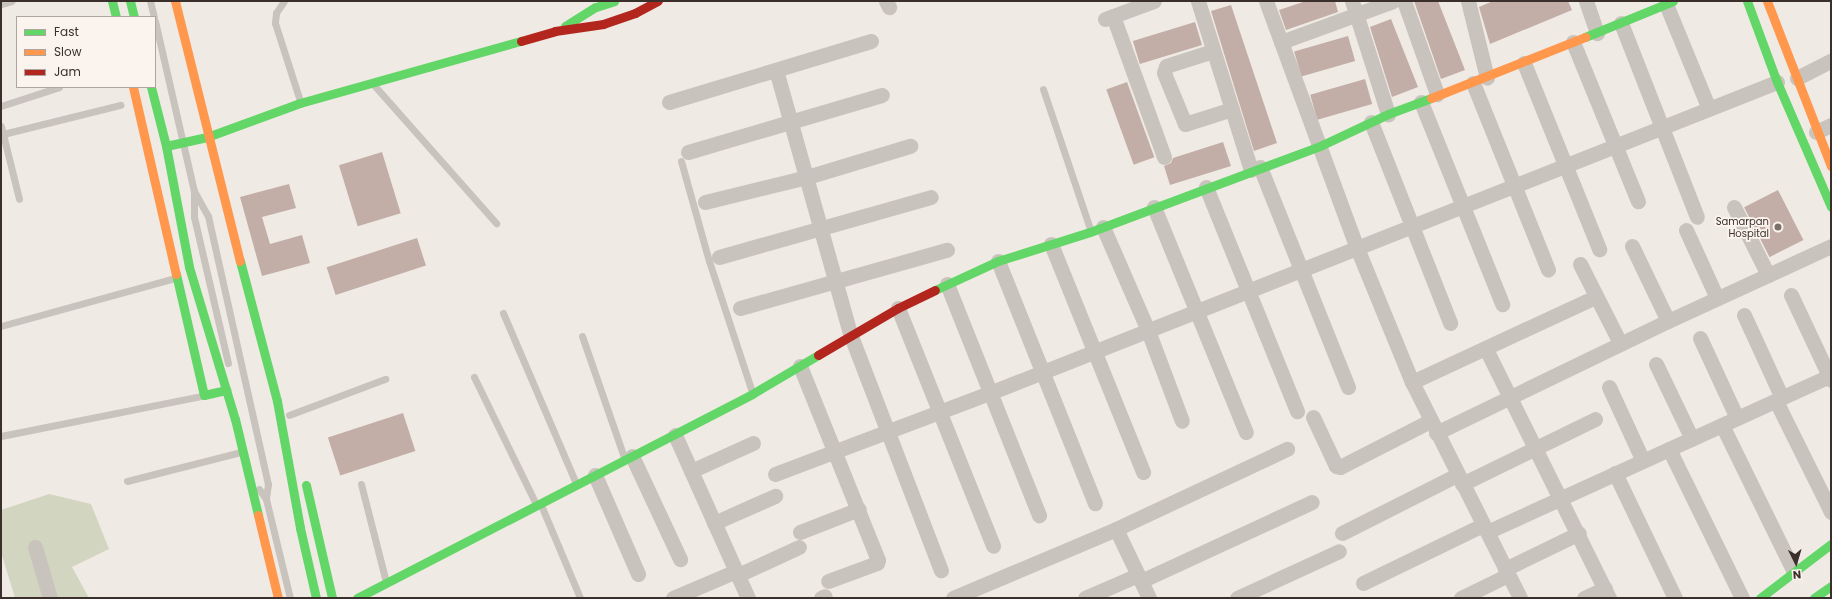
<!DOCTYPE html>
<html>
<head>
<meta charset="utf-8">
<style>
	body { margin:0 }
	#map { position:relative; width:1832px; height:599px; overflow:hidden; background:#f0eae5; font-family:Poppins,sans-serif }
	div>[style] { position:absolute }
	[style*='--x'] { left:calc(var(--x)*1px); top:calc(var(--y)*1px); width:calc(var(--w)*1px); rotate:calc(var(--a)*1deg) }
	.green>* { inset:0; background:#d2d5bf }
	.building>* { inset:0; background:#c3aea7; transform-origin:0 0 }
	.lane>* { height:7px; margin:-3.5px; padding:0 3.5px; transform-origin:3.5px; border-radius:3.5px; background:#c9c3be }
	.street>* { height:15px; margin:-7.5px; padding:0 7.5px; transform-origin:7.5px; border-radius:7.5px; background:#c9c3be }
	.fast>* { height:9px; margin:-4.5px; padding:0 4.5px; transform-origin:4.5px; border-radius:4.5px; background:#63d668 }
	.slow>* { height:9px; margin:-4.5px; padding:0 4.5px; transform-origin:4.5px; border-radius:4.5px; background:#ff974d }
	.jam>* { height:9px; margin:-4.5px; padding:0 4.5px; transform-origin:4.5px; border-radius:4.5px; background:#b3261e }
	.dots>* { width:11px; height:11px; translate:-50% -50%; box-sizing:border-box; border:2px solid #fbf4ee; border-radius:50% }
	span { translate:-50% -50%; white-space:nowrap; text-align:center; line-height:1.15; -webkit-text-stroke:3.5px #fbf4ee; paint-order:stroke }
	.poi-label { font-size:10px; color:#3b2f2b }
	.right { translate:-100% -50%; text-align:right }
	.frame { position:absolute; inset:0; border:2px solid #3b2f2b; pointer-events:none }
	.legend { position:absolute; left:16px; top:16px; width:140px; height:72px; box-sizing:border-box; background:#fbf4ee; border:1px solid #aea5a0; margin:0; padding:5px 7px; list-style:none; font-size:12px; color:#3b2f2b }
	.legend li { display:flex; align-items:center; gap:8px; height:20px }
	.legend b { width:20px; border:1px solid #aea5a0 }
	.north { position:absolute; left:1776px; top:543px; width:40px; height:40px; -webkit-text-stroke:3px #fbf4ee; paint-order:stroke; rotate:175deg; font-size:11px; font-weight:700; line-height:16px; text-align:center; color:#3b2f2b }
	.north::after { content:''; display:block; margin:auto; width:14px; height:18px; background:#3b2f2b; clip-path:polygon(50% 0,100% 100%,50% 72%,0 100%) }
</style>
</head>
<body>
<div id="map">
	<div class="green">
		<div style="clip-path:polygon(49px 494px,91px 504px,109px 549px,72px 567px,89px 598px,15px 598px,1px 552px,1px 510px)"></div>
	</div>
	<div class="building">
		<div style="clip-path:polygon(1306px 1px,1335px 1px,1338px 12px,1286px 30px,1279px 10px)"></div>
		<div style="clip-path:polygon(1414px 1px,1438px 1px,1465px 70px,1441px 79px)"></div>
		<div style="clip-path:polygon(1493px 1px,1568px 1px,1572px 10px,1490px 44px,1479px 7px)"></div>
		<div style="clip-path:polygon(1231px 5px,1277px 143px,1254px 151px,1211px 11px)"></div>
		<div style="clip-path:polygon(1391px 19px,1418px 87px,1392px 97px,1370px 27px)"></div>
		<div style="left:1195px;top:22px;width:24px;height:65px;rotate:73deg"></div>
		<div style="left:1348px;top:36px;width:26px;height:56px;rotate:74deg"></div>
		<div style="left:1365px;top:79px;width:26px;height:57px;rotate:74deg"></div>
		<div style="left:1127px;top:82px;width:80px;height:22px;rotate:70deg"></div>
		<div style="clip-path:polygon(1223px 142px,1231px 166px,1170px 185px,1164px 166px,1171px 163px,1173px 158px)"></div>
		<div style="left:382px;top:152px;width:64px;height:45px;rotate:73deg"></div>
		<div style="clip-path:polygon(289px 184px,296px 208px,262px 217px,270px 244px,302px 235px,310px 263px,262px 276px,240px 197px)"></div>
		<div style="left:1778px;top:190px;width:56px;height:38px;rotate:63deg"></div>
		<div style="left:417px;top:238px;width:29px;height:95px;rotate:72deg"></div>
		<div style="left:403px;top:413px;width:40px;height:79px;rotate:72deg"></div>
	</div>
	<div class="lane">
		<div style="--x:150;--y:1;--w:16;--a:76"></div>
		<div style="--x:284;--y:1;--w:14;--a:124"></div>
		<div style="--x:276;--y:13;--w:10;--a:96"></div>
		<div style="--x:275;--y:23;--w:82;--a:72.2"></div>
		<div style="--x:1;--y:4;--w:11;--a:-15"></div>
		<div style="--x:155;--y:21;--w:174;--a:77.1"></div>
		<div style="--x:194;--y:191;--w:26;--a:90"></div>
		<div style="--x:194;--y:217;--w:150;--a:76.9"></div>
		<div style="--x:373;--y:84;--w:186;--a:48.5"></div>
		<div style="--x:1043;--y:89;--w:148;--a:71.4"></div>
		<div style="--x:1;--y:106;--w:61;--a:-18.1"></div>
		<div style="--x:1;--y:126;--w:75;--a:76.1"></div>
		<div style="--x:3;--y:134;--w:121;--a:-13.9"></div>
		<div style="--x:681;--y:161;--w:104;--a:74.4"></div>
		<div style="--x:709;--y:261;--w:138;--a:71.8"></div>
		<div style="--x:194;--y:191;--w:29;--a:61"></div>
		<div style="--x:208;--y:216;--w:275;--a:77.4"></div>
		<div style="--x:268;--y:484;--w:15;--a:98"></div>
		<div style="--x:266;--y:499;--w:102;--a:76.4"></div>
		<div style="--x:503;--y:313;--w:185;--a:66.8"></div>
		<div style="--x:1;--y:326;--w:180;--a:-15.4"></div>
		<div style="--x:582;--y:336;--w:128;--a:70.9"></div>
		<div style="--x:474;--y:377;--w:141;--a:64"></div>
		<div style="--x:289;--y:415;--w:103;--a:-20.6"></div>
		<div style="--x:1;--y:436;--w:205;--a:-11.3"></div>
		<div style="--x:127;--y:481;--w:118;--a:-14.3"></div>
		<div style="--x:361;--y:484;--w:101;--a:75.7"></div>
		<div style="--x:259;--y:489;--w:12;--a:55"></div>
		<div style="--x:541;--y:505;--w:101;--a:67.2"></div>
	</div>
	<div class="street">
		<div style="--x:886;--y:1;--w:7;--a:63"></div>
		<div style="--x:1198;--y:1;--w:177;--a:72.6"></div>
		<div style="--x:1266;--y:1;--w:263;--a:69.8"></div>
		<div style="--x:1357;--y:248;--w:145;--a:67.7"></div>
		<div style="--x:1412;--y:382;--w:241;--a:63.4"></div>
		<div style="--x:1352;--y:1;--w:119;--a:72.3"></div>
		<div style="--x:1404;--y:1;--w:99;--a:70.5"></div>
		<div style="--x:1468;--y:1;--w:79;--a:76.1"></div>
		<div style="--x:1586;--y:1;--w:34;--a:71"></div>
		<div style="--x:1666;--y:4;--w:113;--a:67.7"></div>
		<div style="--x:1113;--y:16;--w:150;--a:70.1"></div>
		<div style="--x:1105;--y:19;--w:52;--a:-20.2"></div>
		<div style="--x:1621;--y:23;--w:208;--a:68.6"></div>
		<div style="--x:1281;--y:42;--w:119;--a:-20.1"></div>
		<div style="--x:1573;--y:42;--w:172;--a:67.8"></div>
		<div style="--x:1213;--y:51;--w:49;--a:162.3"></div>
		<div style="--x:1166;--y:66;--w:7;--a:106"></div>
		<div style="--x:1164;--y:73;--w:55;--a:67.6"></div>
		<div style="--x:1185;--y:124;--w:49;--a:-17.7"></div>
		<div style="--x:1524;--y:63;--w:201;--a:68"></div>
		<div style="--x:776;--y:70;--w:276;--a:74.3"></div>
		<div style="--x:851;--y:336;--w:251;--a:69"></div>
		<div style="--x:1797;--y:78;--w:38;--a:-27"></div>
		<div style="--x:1473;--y:83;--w:201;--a:68.1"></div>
		<div style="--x:669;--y:102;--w:211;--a:-16.8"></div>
		<div style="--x:1421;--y:102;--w:218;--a:68.1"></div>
		<div style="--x:1371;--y:122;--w:216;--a:68.5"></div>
		<div style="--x:1816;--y:132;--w:17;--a:-25"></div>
		<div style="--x:688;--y:152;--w:202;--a:-16.4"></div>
		<div style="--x:1260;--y:167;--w:237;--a:68.2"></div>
		<div style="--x:1206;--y:187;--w:242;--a:67.9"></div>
		<div style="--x:705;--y:202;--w:105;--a:-13.8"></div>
		<div style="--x:807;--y:177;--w:108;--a:-16.8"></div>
		<div style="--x:1154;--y:207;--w:243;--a:67.8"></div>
		<div style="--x:1734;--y:207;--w:76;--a:63.4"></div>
		<div style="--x:1103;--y:227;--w:110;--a:66.5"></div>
		<div style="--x:1147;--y:328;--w:99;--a:69.4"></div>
		<div style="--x:1686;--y:230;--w:75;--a:65.5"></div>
		<div style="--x:1051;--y:244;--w:246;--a:68"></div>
		<div style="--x:1632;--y:246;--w:83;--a:64.4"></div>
		<div style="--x:719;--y:257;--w:220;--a:-15.8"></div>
		<div style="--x:998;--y:261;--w:261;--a:68.2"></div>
		<div style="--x:1580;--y:264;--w:89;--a:63.1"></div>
		<div style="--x:947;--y:284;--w:249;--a:68.3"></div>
		<div style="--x:1791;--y:295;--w:94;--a:64.8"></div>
		<div style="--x:740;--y:308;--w:215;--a:-15.7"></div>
		<div style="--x:898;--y:308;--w:256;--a:68.2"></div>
		<div style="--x:1744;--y:315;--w:91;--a:65.4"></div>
		<div style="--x:1700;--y:338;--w:88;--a:65.2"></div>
		<div style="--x:1486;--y:349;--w:278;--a:63.7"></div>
		<div style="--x:1656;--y:364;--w:83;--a:64.4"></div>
		<div style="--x:800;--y:366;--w:209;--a:68.1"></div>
		<div style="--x:878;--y:560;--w:3;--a:108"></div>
		<div style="--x:877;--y:563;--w:52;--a:159.8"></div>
		<div style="--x:1412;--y:382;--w:202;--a:-24.9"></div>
		<div style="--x:1609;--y:387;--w:81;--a:65.3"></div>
		<div style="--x:1776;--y:401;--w:124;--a:63.6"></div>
		<div style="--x:1313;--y:417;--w:54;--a:64.9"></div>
		<div style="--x:1336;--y:466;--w:4;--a:14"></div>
		<div style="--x:1340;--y:467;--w:101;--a:-27.1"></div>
		<div style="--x:1722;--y:425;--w:164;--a:63.9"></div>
		<div style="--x:1436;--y:433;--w:258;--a:-25.8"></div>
		<div style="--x:1668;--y:321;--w:179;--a:-24.7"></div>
		<div style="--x:675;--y:435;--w:179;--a:65.9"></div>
		<div style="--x:1669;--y:449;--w:166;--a:63.9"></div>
		<div style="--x:632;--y:456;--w:114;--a:65"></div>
		<div style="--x:691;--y:471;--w:68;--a:-24.3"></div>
		<div style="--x:1615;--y:473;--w:139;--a:64.4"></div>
		<div style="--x:775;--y:474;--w:232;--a:-20.7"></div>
		<div style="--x:992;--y:392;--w:844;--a:-21.55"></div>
		<div style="--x:595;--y:475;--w:108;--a:66.5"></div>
		<div style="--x:1462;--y:484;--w:148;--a:-26"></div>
		<div style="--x:714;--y:523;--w:67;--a:-23.9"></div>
		<div style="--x:1116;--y:529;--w:76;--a:64.4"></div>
		<div style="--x:800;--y:532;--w:63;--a:-21.3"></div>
		<div style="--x:1487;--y:532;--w:378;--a:-24.5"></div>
		<div style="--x:1342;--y:533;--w:129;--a:-26.8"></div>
		<div style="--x:35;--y:547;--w:53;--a:73.6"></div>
		<div style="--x:1505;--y:569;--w:82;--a:-25.9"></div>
		<div style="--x:738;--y:575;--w:67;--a:-24.7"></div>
		<div style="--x:1141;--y:581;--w:188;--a:-24.8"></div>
		<div style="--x:1363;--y:583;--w:133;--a:-25.8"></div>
		<div style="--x:673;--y:598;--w:69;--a:-23.2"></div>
		<div style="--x:821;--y:598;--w:4;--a:-27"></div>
		<div style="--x:953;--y:598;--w:177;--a:-22.9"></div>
		<div style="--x:1116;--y:529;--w:189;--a:-25.1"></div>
		<div style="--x:1085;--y:598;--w:58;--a:-23.5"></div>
		<div style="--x:1237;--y:598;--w:112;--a:-24.7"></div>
		<div style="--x:1461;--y:598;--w:52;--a:-26.1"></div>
		<div style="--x:1584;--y:598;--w:23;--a:-25"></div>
	</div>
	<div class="fast">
		<div style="--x:112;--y:1;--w:16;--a:76"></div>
		<div style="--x:130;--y:1;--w:16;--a:76"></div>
		<div style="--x:1747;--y:1;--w:86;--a:69.7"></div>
		<div style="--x:1777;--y:82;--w:136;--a:66.6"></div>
		<div style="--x:565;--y:26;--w:36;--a:-32"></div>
		<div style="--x:596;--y:7;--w:19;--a:-18"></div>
		<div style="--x:1585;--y:37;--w:95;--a:-22.2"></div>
		<div style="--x:151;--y:87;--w:61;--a:75.7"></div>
		<div style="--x:166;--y:146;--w:123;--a:79.2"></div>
		<div style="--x:189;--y:267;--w:159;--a:73.2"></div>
		<div style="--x:235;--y:419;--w:99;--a:76.5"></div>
		<div style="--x:166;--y:146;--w:42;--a:-12.4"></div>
		<div style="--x:207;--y:137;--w:99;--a:-20.1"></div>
		<div style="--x:300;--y:103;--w:230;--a:-15.7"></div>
		<div style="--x:240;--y:261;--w:145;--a:75.2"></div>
		<div style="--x:277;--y:401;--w:129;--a:79.7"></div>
		<div style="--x:300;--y:528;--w:72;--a:77.1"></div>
		<div style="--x:176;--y:274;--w:124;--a:77"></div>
		<div style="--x:204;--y:395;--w:23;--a:-13"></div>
		<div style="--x:935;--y:290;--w:69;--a:-24.7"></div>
		<div style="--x:998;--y:261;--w:96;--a:-17.5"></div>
		<div style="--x:1090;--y:232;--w:246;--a:-20.5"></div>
		<div style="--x:1320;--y:146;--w:75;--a:-25.2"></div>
		<div style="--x:1388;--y:114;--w:46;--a:-20.4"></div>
		<div style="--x:306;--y:485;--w:116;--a:77"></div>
		<div style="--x:357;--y:598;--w:445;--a:-27.3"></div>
		<div style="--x:752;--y:394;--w:77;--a:-30.6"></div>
		<div style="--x:1760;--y:598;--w:89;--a:-37.3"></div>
		<div style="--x:1814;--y:598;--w:21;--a:-35"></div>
	</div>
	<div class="slow">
		<div style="--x:175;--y:1;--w:268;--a:76"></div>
		<div style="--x:1767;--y:1;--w:177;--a:68.8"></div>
		<div style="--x:133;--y:87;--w:192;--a:77.1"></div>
		<div style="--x:1431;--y:98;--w:166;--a:-21.6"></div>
		<div style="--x:258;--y:515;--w:85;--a:76.5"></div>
	</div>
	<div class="jam">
		<div style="--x:521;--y:41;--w:35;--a:-16"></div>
		<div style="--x:555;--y:31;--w:49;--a:-8.3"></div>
		<div style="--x:603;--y:24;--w:34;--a:-19"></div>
		<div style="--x:635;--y:13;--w:26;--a:-28"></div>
		<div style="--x:818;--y:355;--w:93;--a:-30.4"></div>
		<div style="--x:898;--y:308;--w:41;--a:-25.9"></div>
	</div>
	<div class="dots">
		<div style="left:1778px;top:227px;background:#7a706c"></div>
	</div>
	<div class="poi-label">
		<span class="right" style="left:1769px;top:227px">Samarpan<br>Hospital</span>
	</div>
	<div class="frame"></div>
	<ul class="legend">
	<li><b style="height:5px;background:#63d668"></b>Fast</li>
	<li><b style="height:5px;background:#ff974d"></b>Slow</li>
	<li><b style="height:5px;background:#b3261e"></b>Jam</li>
	</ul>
	<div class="north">N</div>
</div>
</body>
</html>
